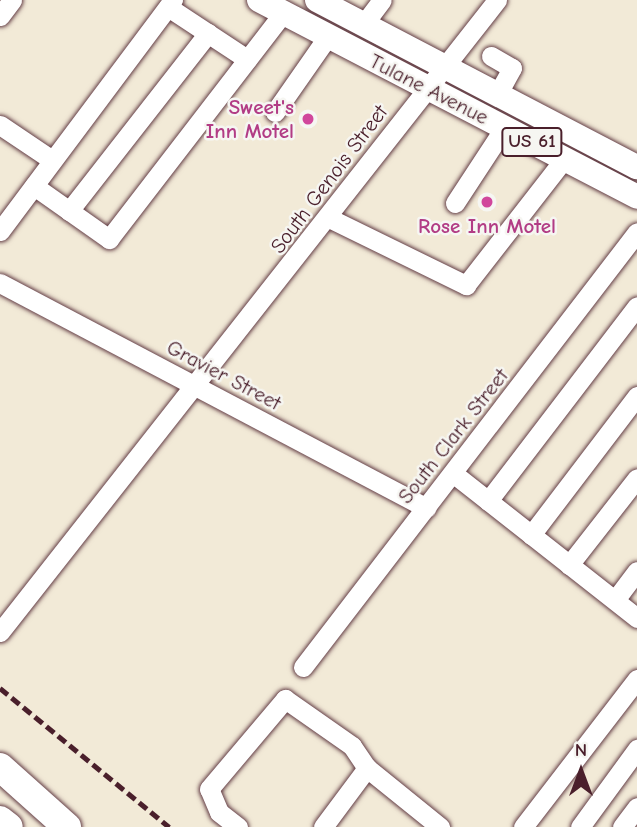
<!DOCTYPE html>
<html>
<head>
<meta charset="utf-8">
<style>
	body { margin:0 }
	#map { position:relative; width:637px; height:827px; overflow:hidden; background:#f2ead7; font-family:"Comic Neue",sans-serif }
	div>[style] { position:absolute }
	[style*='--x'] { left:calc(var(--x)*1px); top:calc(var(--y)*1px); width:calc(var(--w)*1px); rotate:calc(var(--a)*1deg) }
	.roads { filter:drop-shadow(0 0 2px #633d45) drop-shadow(0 0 2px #633d45) }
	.minor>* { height:19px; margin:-9.5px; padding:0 9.5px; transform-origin:9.5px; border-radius:9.5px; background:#fff }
	.major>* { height:24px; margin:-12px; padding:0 12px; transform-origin:12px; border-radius:12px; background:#fff }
	.highway>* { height:28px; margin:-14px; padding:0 14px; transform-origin:14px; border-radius:14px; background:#fff }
	.rail>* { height:5px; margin-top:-2.5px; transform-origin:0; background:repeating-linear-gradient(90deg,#4a1f2b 0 10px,transparent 0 15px) }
	.dots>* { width:19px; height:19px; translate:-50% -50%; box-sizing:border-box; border:4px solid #f6f6f2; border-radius:50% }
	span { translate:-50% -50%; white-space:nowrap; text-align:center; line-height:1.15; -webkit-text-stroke:5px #f6f6f2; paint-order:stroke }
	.shield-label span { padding:2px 5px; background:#f6f6f2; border:2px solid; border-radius:5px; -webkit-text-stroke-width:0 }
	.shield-label { font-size:19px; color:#4a1f2b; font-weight:700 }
	.street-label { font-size:21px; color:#4a1f2b }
	.hotel-label { font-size:21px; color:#b23c85; font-weight:700 }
	.right { translate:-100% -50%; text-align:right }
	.north { position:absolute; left:546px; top:736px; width:70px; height:70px; -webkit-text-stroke:5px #f6f6f2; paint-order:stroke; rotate:0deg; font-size:19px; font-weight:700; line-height:28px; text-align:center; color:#4a1f2b }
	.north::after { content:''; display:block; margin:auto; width:24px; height:32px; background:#4a1f2b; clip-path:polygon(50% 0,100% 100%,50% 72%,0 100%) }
</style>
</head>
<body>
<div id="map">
	<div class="roads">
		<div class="minor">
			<div style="--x:168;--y:7;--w:95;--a:33.4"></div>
			<div style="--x:0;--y:16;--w:20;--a:-53"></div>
			<div style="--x:363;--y:25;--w:31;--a:-53"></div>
			<div style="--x:491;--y:56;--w:24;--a:30"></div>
			<div style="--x:512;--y:68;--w:31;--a:119"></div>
			<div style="--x:275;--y:112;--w:93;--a:-55.1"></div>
			<div style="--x:0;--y:125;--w:63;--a:33.9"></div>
			<div style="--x:34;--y:186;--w:92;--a:35.2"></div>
			<div style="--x:109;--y:239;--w:285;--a:-52.4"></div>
			<div style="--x:455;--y:203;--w:90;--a:-56.8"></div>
			<div style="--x:69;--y:211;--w:226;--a:-52"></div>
			<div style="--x:329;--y:218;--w:153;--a:26.1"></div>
			<div style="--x:466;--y:285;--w:160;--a:-52.1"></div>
			<div style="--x:0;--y:231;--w:289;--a:-53.2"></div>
			<div style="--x:0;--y:283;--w:482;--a:27.8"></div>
			<div style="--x:454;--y:474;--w:233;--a:38.2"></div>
			<div style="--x:488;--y:501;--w:245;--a:-52.6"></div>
			<div style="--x:531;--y:535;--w:175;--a:-52.7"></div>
			<div style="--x:569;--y:565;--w:110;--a:-52"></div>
			<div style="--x:615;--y:600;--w:36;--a:-53"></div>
			<div style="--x:0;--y:632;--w:804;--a:-51.82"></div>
			<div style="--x:303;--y:667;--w:548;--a:-52.48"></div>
			<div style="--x:238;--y:827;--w:24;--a:-142"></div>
			<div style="--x:219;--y:812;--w:25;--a:-113"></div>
			<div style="--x:209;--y:789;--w:118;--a:-49.8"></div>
			<div style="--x:285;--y:699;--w:82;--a:35"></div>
			<div style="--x:352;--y:746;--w:27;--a:56"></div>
			<div style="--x:367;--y:768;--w:94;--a:38.9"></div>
			<div style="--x:323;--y:827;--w:74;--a:-53.3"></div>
			<div style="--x:523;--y:827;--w:187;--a:-52.4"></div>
			<div style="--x:580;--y:827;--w:97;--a:-53.8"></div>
			<div style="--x:622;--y:827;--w:25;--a:-53"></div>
		</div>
		<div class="major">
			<div style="--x:259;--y:0;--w:426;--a:27.5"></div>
			<div style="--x:317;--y:0;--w:361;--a:27.6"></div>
		</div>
		<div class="highway">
			<div style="--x:0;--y:767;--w:90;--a:41.8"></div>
			<div style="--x:0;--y:820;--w:11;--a:38"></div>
		</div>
	</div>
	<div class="rail">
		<div style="--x:0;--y:688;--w:219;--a:39.4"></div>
	</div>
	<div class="dots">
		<div style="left:308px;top:119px;background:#d1479c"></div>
		<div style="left:487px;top:202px;background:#d1479c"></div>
	</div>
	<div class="shield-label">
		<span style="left:532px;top:142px">US 61</span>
	</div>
	<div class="street-label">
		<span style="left:429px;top:89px;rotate:27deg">Tulane Avenue</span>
		<span style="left:329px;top:179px;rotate:-53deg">South Genois Street</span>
		<span style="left:224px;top:375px;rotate:28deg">Gravier Street</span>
		<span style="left:453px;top:436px;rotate:-52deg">South Clark Street</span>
	</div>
	<div class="hotel-label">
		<span class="right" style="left:294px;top:119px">Sweet's<br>Inn Motel</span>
		<span style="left:487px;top:226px">Rose Inn Motel</span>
	</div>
	<div class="north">N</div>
</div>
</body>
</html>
